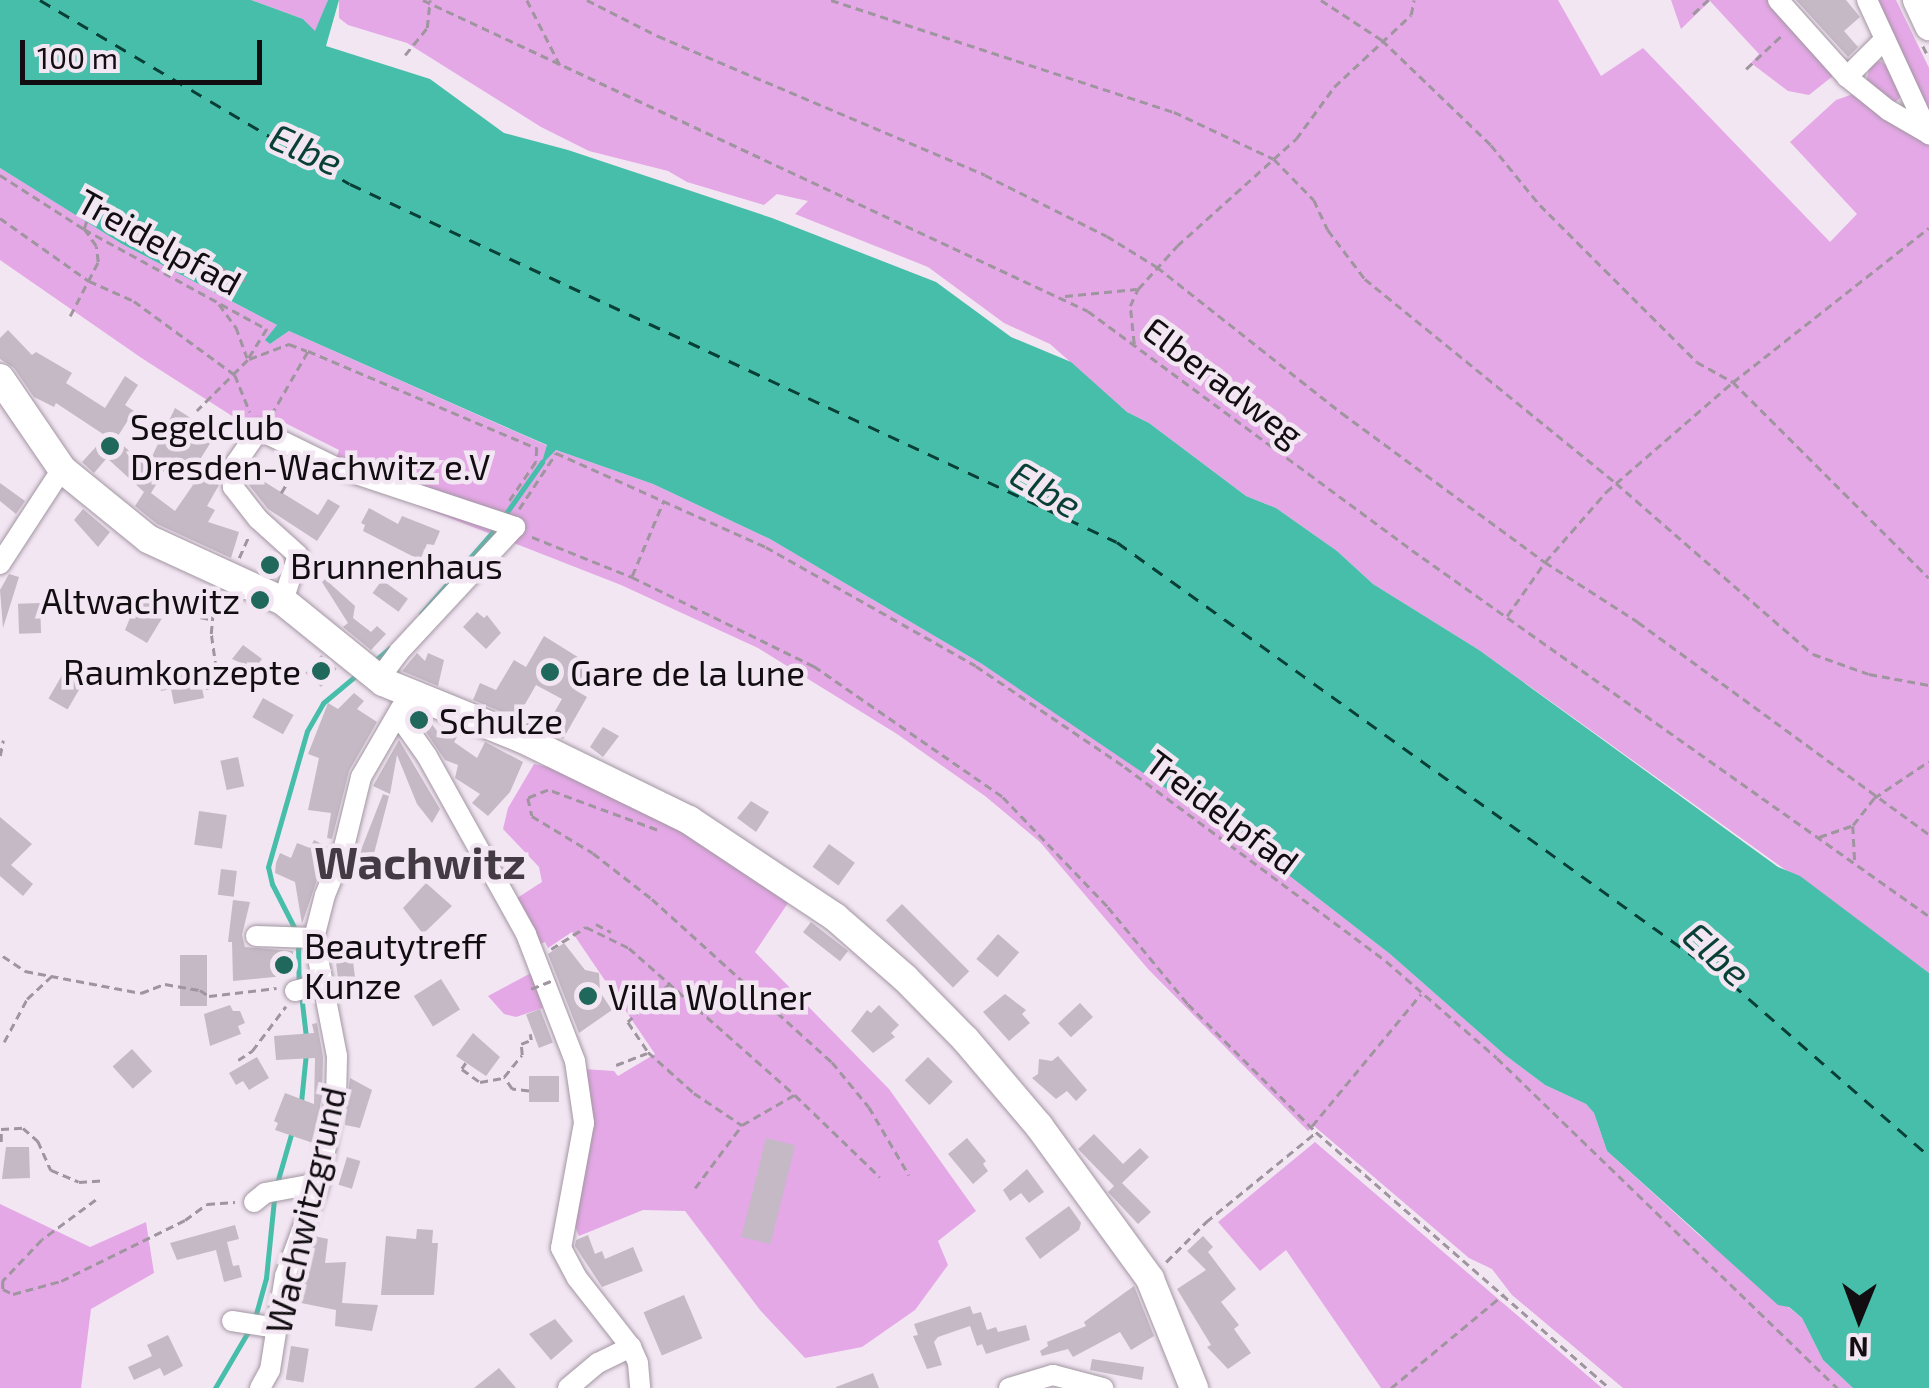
<!DOCTYPE html>
<html>
<head>
<meta charset="utf-8">
<style>
	body { margin:0 }
	#map { position:relative; width:1929px; height:1388px; overflow:hidden; background:#f3e6f3; font-family:"Exo 2",sans-serif }
	div>[style] { position:absolute }
	[style*='--x'] { left:calc(var(--x)*1px); top:calc(var(--y)*1px); width:calc(var(--w)*1px); rotate:calc(var(--a)*1deg) }
	.green>* { inset:0; background:#e4a8e6 }
	.water>* { inset:0; background:#46beaa }
	.stream>* { height:5px; margin:-2.5px; padding:0 2.5px; transform-origin:2.5px; border-radius:2.5px; background:#46beaa }
	.ferry>* { height:2.5px; margin-top:-1.25px; transform-origin:0; background:repeating-linear-gradient(90deg,#083f37 0 12px,transparent 0 22px) }
	.building>* { inset:0; background:#c5b9c6; transform-origin:0 0 }
	.path>* { height:2.5px; margin-top:-1.25px; transform-origin:0; background:repeating-linear-gradient(90deg,#9f959f 0 8px,transparent 0 13px) }
	.roads { filter:drop-shadow(0 0 2px #a296a2) drop-shadow(0 0 2px #a296a2) }
	.minor>* { height:20px; margin:-10px; padding:0 10px; transform-origin:10px; border-radius:10px; background:#fff }
	.major>* { height:28px; margin:-14px; padding:0 14px; transform-origin:14px; border-radius:14px; background:#fff }
	.path-bridge>* { height:2.5px; margin-top:-1.25px; transform-origin:0; background:repeating-linear-gradient(90deg,#9f959f 0 8px,transparent 0 13px) }
	.dots>* { width:28px; height:28px; translate:-50% -50%; box-sizing:border-box; border:5px solid #f3e6f3; border-radius:50% }
	span { translate:-50% -50%; white-space:nowrap; text-align:center; line-height:1.15; -webkit-text-stroke:9px #f3e6f3; paint-order:stroke }
	.street-label { font-size:35px; color:#110d11 }
	.poi-label { font-size:35px; color:#110d11 }
	.left { translate:0 -50%; text-align:left }
	.right { translate:-100% -50%; text-align:right }
	.water-label { font-size:38px; color:#083f37; font-style:italic }
	.district-label { font-size:45px; color:#443a44; font-weight:700 }
	.north { position:absolute; left:1809px; top:1268px; width:100px; height:100px; -webkit-text-stroke:8px #f3e6f3; paint-order:stroke; rotate:181deg; font-size:28px; font-weight:700; line-height:40px; text-align:center; color:#110d11 }
	.north::after { content:''; display:block; margin:auto; width:35px; height:45px; background:#110d11; clip-path:polygon(50% 0,100% 100%,50% 72%,0 100%) }
	.scale { position:absolute; left:20px; top:40px; width:242px; height:45px; box-sizing:border-box; border:5px solid #110d11; border-top:0; padding-left:12px; font-size:30px; line-height:35px; white-space:nowrap; color:#110d11; -webkit-text-stroke:8px #f3e6f3; paint-order:stroke }
</style>
</head>
<body>
<div id="map">
	<div class="green">
		<div style="clip-path:polygon(251px 0,328px 0,316px 33px,303px 19px)"></div>
		<div style="clip-path:polygon(339px 0,1558px 0,1601px 76px,1643px 48px,1830px 242px,1857px 214px,1790px 142px,1836px 100px,1859px 92px,1929px 145px,1929px 973px,1479px 650px,1373px 584px,1337px 551px,1276px 508px,1246px 496px,1149px 423px,1127px 412px,1050px 344px,1004px 323px,928px 267px,795px 214px,808px 201px,777px 194px,764px 205px,687px 182px,668px 171px,589px 151px,541px 127px,407px 43px,348px 25px,339px 18px)"></div>
		<div style="clip-path:polygon(1671px 0,1769px 0,1838px 72px,1809px 95px,1788px 91px,1751px 63px,1759px 54px,1710px 1px,1681px 29px)"></div>
		<div style="clip-path:polygon(1874px 0,1896px 0,1929px 68px,1929px 116px)"></div>
		<div style="clip-path:polygon(1880px 61px,1889px 67px,1902px 96px,1892px 105px,1866px 83px,1870px 65px)"></div>
		<div style="clip-path:polygon(0 168px,122px 244px,277px 325px,266px 340px,270px 344px,289px 331px,548px 446px,541px 464px,556px 450px,653px 484px,770px 539px,982px 664px,1122px 755px,1247px 843px,1390px 954px,1505px 1055px,1545px 1085px,1586px 1104px,1594px 1113px,1607px 1151px,1699px 1235px,1802px 1318px,1823px 1360px,1853px 1388px,1623px 1388px,1512px 1295px,1492px 1269px,1469px 1258px,1314px 1126px,1308px 1131px,1148px 969px,1040px 842px,985px 796px,897px 734px,758px 648px,621px 585px,363px 484px,335px 462px,339px 450px,267px 414px,254px 430px,143px 359px,0 260px)"></div>
		<div style="clip-path:polygon(534px 764px,549px 767px,682px 832px,788px 903px,755px 952px,889px 1089px,976px 1211px,938px 1241px,948px 1265px,915px 1310px,862px 1347px,805px 1358px,760px 1310px,685px 1211px,643px 1210px,579px 1236px,574px 1224px,583px 1069px,614px 1071px,618px 1076px,655px 1054px,572px 932px,548px 948px,545px 942px,538px 945px,514px 900px,542px 882px,539px 867px,503px 829px,508px 808px)"></div>
		<div style="clip-path:polygon(531px 973px,543px 1008px,516px 1017px,504px 1014px,488px 996px)"></div>
		<div style="clip-path:polygon(1315px 1142px,1602px 1388px,1381px 1388px,1286px 1250px,1260px 1271px,1218px 1222px)"></div>
		<div style="clip-path:polygon(0 1204px,90px 1247px,146px 1222px,154px 1273px,91px 1309px,81px 1388px,0 1388px)"></div>
	</div>
	<div class="water">
		<div style="clip-path:polygon(0 0,251px 0,303px 19px,315px 31px,328px 0,339px 0,326px 46px,430px 79px,504px 133px,568px 150px,772px 218px,936px 282px,1011px 337px,1071px 362px,1127px 412px,1149px 423px,1246px 496px,1276px 508px,1337px 551px,1373px 584px,1479px 650px,1778px 867px,1800px 876px,1929px 973px,1929px 1388px,1853px 1388px,1823px 1360px,1802px 1318px,1789px 1307px,1778px 1305px,1607px 1151px,1594px 1113px,1586px 1104px,1545px 1085px,1505px 1055px,1390px 954px,1247px 843px,982px 664px,770px 539px,653px 484px,556px 450px,541px 465px,547px 445px,490px 420px,289px 331px,270px 344px,265px 340px,277px 325px,122px 244px,0 168px)"></div>
	</div>
	<div class="stream">
		<div style="--x:502;--y:519;--w:70;--a:-54.9"></div>
		<div style="--x:421;--y:614;--w:114;--a:-48.9"></div>
		<div style="--x:372;--y:663;--w:23;--a:-40"></div>
		<div style="--x:297;--y:933;--w:55;--a:-117"></div>
		<div style="--x:272;--y:884;--w:17;--a:-103"></div>
		<div style="--x:268;--y:867;--w:141;--a:-74"></div>
		<div style="--x:307;--y:731;--w:32;--a:-60"></div>
		<div style="--x:323;--y:703;--w:47;--a:-39.8"></div>
		<div style="--x:298;--y:944;--w:39;--a:89"></div>
		<div style="--x:301;--y:994;--w:43;--a:83.4"></div>
		<div style="--x:301;--y:1102;--w:49;--a:-84.2"></div>
		<div style="--x:277;--y:1183;--w:54;--a:-73.9"></div>
		<div style="--x:254;--y:1321;--w:45;--a:-74.4"></div>
		<div style="--x:266;--y:1278;--w:79;--a:-84.2"></div>
		<div style="--x:215;--y:1388;--w:67;--a:-59.6"></div>
	</div>
	<div class="ferry">
		<div style="--x:40;--y:0;--w:360;--a:30.7"></div>
		<div style="--x:350;--y:184;--w:846;--a:25.02"></div>
		<div style="--x:1117;--y:542;--w:757;--a:35.7"></div>
		<div style="--x:1732;--y:984;--w:262;--a:41.1"></div>
	</div>
	<div class="building">
		<div style="clip-path:polygon(1796px 0,1846px 0,1860px 17px,1844px 31px,1858px 47px,1848px 57px)"></div>
		<div style="clip-path:polygon(evenodd,8px 330px,32px 355px,36px 352px,72px 373px,66px 383px,105px 408px,125px 376px,138px 385px,125px 405px,134px 411px,116px 439px,147px 467px,175px 408px,216px 434px,194px 469px,219px 485px,207px 506px,215px 510px,208px 522px,239px 532px,231px 558px,157px 524px,135px 506px,144px 492px,107px 458px,94px 473px,82px 462px,106px 436px,56px 403px,54px 407px,34px 397px,14px 368px,0 359px,0 338px,8px 330px,166px 468px,193px 485px,175px 511px,151px 493px,166px 468px)"></div>
		<div style="clip-path:polygon(255px 476px,318px 515px,328px 499px,340px 506px,317px 541px,268px 509px,249px 485px)"></div>
		<div style="clip-path:polygon(0 483px,25px 501px,16px 514px,0 501px)"></div>
		<div style="clip-path:polygon(369px 508px,398px 524px,402px 516px,440px 531px,434px 545px,427px 544px,420px 560px,363px 531px,365px 525px,361px 523px)"></div>
		<div style="clip-path:polygon(83px 509px,110px 532px,98px 547px,74px 520px)"></div>
		<div style="clip-path:polygon(9px 574px,19px 577px,3px 628px,0 590px)"></div>
		<div style="clip-path:polygon(325px 579px,355px 606px,353px 618px,371px 632px,377px 626px,386px 634px,371px 650px,343px 627px,348px 623px,322px 582px)"></div>
		<div style="left:382px;top:580px;width:32px;height:16px;rotate:36deg"></div>
		<div style="clip-path:polygon(140px 594px,167px 610px,147px 643px,125px 630px)"></div>
		<div style="left:40px;top:603px;width:30px;height:22px;rotate:88deg"></div>
		<div style="clip-path:polygon(477px 612px,484px 618px,487px 615px,501px 633px,486px 649px,463px 627px)"></div>
		<div style="clip-path:polygon(544px 636px,589px 664px,575px 690px,587px 697px,563px 739px,544px 730px,562px 699px,536px 685px,517px 718px,473px 700px,480px 683px,496px 690px,514px 660px,526px 667px)"></div>
		<div style="clip-path:polygon(243px 645px,262px 659px,254px 669px,232px 659px)"></div>
		<div style="clip-path:polygon(417px 653px,425px 661px,428px 653px,444px 660px,438px 686px,402px 671px)"></div>
		<div style="left:321px;top:655px;width:21px;height:24px;rotate:41deg"></div>
		<div style="clip-path:polygon(198px 667px,204px 698px,174px 704px,171px 689px,161px 691px,158px 674px)"></div>
		<div style="left:65px;top:670px;width:22px;height:33px;rotate:30deg"></div>
		<div style="clip-path:polygon(354px 693px,364px 701px,357px 709px,377px 722px,349px 771px,332px 839px,327px 838px,331px 813px,308px 810px,319px 758px,308px 754px,328px 703px,338px 709px)"></div>
		<div style="left:263px;top:698px;width:35px;height:22px;rotate:29deg"></div>
		<div style="clip-path:polygon(414px 714px,428px 719px,440px 735px,446px 726px,460px 732px,454px 742px,477px 758px,485px 742px,523px 762px,510px 792px,488px 816px,472px 803px,480px 794px,455px 778px,458px 765px,445px 760px)"></div>
		<div style="clip-path:polygon(603px 727px,619px 736px,603px 757px,590px 747px)"></div>
		<div style="clip-path:polygon(399px 740px,440px 809px,432px 823px,417px 804px,397px 755px,390px 794px,373px 786px)"></div>
		<div style="left:238px;top:757px;width:30px;height:18px;rotate:78deg"></div>
		<div style="clip-path:polygon(383px 794px,389px 796px,371px 865px,357px 860px)"></div>
		<div style="clip-path:polygon(751px 801px,769px 812px,756px 832px,737px 818px)"></div>
		<div style="left:199px;top:811px;width:28px;height:34px;rotate:8deg"></div>
		<div style="clip-path:polygon(0 817px,32px 844px,11px 865px,33px 884px,23px 896px,0 876px)"></div>
		<div style="clip-path:polygon(314px 840px,328px 847px,302px 924px,295px 882px,275px 873px,276px 863px,280px 853px,291px 858px,297px 843px,310px 848px)"></div>
		<div style="left:829px;top:844px;width:32px;height:28px;rotate:36deg"></div>
		<div style="left:221px;top:869px;width:16px;height:26px;rotate:7deg"></div>
		<div style="clip-path:polygon(426px 883px,452px 906px,423px 934px,403px 908px)"></div>
		<div style="clip-path:polygon(233px 900px,250px 902px,242px 935px,245px 947px,293px 951px,294px 975px,233px 981px,232px 942px,228px 942px)"></div>
		<div style="left:902px;top:904px;width:95px;height:23px;rotate:45deg"></div>
		<div style="left:811px;top:922px;width:47px;height:13px;rotate:38deg"></div>
		<div style="left:998px;top:934px;width:28px;height:33px;rotate:41deg"></div>
		<div style="clip-path:polygon(564px 943px,585px 970px,599px 973px,600px 992px,612px 1010px,579px 1033px,548px 954px)"></div>
		<div style="left:352px;top:953px;width:24px;height:17px;rotate:83deg"></div>
		<div style="left:180px;top:955px;width:27px;height:51px"></div>
		<div style="left:441px;top:979px;width:36px;height:32px;rotate:58deg"></div>
		<div style="clip-path:polygon(1005px 994px,1026px 1010px,1022px 1014px,1030px 1023px,1009px 1041px,983px 1012px)"></div>
		<div style="left:1080px;top:1003px;width:19px;height:30px;rotate:47deg"></div>
		<div style="clip-path:polygon(230px 1005px,233px 1011px,240px 1011px,245px 1023px,238px 1026px,241px 1034px,210px 1046px,204px 1014px)"></div>
		<div style="clip-path:polygon(879px 1005px,899px 1025px,891px 1033px,895px 1037px,873px 1053px,851px 1031px,867px 1010px,871px 1013px)"></div>
		<div style="left:540px;top:1009px;width:36px;height:15px;rotate:69deg"></div>
		<div style="clip-path:polygon(317px 1023px,323px 1057px,322px 1096px,313px 1143px,275px 1130px,278px 1123px,274px 1121px,285px 1093px,314px 1104px,315px 1058px,276px 1060px,274px 1036px,314px 1033px,312px 1024px)"></div>
		<div style="clip-path:polygon(473px 1033px,500px 1057px,486px 1076px,456px 1056px)"></div>
		<div style="left:132px;top:1049px;width:30px;height:26px;rotate:48deg"></div>
		<div style="clip-path:polygon(1058px 1056px,1087px 1090px,1076px 1101px,1067px 1091px,1056px 1099px,1032px 1078px,1038px 1074px,1039px 1059px,1052px 1061px)"></div>
		<div style="clip-path:polygon(257px 1057px,269px 1078px,249px 1090px,243px 1081px,236px 1085px,229px 1073px)"></div>
		<div style="left:928px;top:1057px;width:35px;height:33px;rotate:45deg"></div>
		<div style="left:559px;top:1076px;width:26px;height:30px;rotate:90deg"></div>
		<div style="clip-path:polygon(350px 1078px,372px 1090px,360px 1128px,345px 1125px)"></div>
		<div style="clip-path:polygon(1094px 1134px,1123px 1164px,1140px 1148px,1149px 1157px,1122px 1183px,1151px 1212px,1138px 1224px,1108px 1192px,1114px 1186px,1078px 1149px)"></div>
		<div style="left:766px;top:1138px;width:30px;height:102px;rotate:14deg"></div>
		<div style="clip-path:polygon(967px 1138px,986px 1161px,983px 1164px,988px 1171px,973px 1184px,948px 1154px)"></div>
		<div style="clip-path:polygon(6px 1147px,29px 1147px,30px 1178px,2px 1179px)"></div>
		<div style="left:347px;top:1157px;width:14px;height:29px;rotate:17deg"></div>
		<div style="clip-path:polygon(1027px 1169px,1044px 1192px,1029px 1203px,1021px 1193px,1010px 1201px,1003px 1190px)"></div>
		<div style="clip-path:polygon(1069px 1206px,1081px 1223px,1079px 1230px,1040px 1259px,1025px 1238px)"></div>
		<div style="clip-path:polygon(235px 1225px,239px 1239px,227px 1242px,233px 1266px,239px 1265px,242px 1277px,224px 1282px,216px 1250px,177px 1260px,170px 1243px)"></div>
		<div style="clip-path:polygon(417px 1229px,433px 1230px,432px 1243px,438px 1243px,434px 1295px,381px 1295px,386px 1236px,416px 1239px)"></div>
		<div style="clip-path:polygon(588px 1235px,595px 1254px,602px 1251px,605px 1259px,633px 1247px,643px 1271px,602px 1287px,575px 1246px,576px 1240px)"></div>
		<div style="clip-path:polygon(314px 1236px,328px 1239px,325px 1263px,346px 1262px,342px 1303px,378px 1305px,372px 1331px,335px 1326px,336px 1310px,296px 1302px,302px 1276px,308px 1278px)"></div>
		<div style="clip-path:polygon(1203px 1236px,1213px 1247px,1208px 1252px,1236px 1289px,1221px 1302px,1239px 1325px,1234px 1329px,1251px 1353px,1228px 1369px,1207px 1347px,1211px 1345px,1177px 1289px,1206px 1270px,1187px 1251px)"></div>
		<div style="clip-path:polygon(1134px 1286px,1154px 1336px,1131px 1350px,1120px 1332px,1073px 1357px,1068px 1349px,1042px 1356px,1040px 1351px,1048px 1346px,1047px 1342px,1086px 1326px,1084px 1322px)"></div>
		<div style="left:684px;top:1295px;width:47px;height:44px;rotate:67deg"></div>
		<div style="clip-path:polygon(970px 1306px,973px 1314px,981px 1312px,987px 1330px,996px 1327px,998px 1332px,1026px 1325px,1030px 1340px,986px 1354px,982px 1344px,977px 1346px,970px 1326px,938px 1337px,934px 1342px,942px 1365px,927px 1369px,913px 1336px,918px 1335px,914px 1324px)"></div>
		<div style="clip-path:polygon(555px 1319px,573px 1341px,551px 1360px,529px 1334px)"></div>
		<div style="clip-path:polygon(168px 1335px,183px 1366px,164px 1376px,160px 1368px,134px 1380px,128px 1367px,152px 1356px,147px 1345px)"></div>
		<div style="left:291px;top:1346px;width:18px;height:34px;rotate:9deg"></div>
		<div style="clip-path:polygon(1092px 1359px,1144px 1367px,1142px 1380px,1090px 1370px)"></div>
		<div style="clip-path:polygon(499px 1368px,516px 1388px,474px 1388px)"></div>
		<div style="clip-path:polygon(873px 1373px,879px 1388px,836px 1388px,836px 1387px)"></div>
	</div>
	<div class="path">
		<div style="--x:423;--y:0;--w:734;--a:25.06"></div>
		<div style="--x:1088;--y:311;--w:403;--a:36.4"></div>
		<div style="--x:1412;--y:550;--w:633;--a:35.3"></div>
		<div style="--x:527;--y:0;--w:73;--a:63.1"></div>
		<div style="--x:587;--y:0;--w:80;--a:26.9"></div>
		<div style="--x:658;--y:36;--w:355;--a:23"></div>
		<div style="--x:985;--y:175;--w:136;--a:26.6"></div>
		<div style="--x:1107;--y:236;--w:59;--a:31.8"></div>
		<div style="--x:1157;--y:267;--w:236;--a:38.3"></div>
		<div style="--x:1342;--y:413;--w:252;--a:36.3"></div>
		<div style="--x:1545;--y:562;--w:111;--a:32.8"></div>
		<div style="--x:1638;--y:622;--w:360;--a:36.1"></div>
		<div style="--x:831;--y:0;--w:361;--a:18.1"></div>
		<div style="--x:1174;--y:112;--w:110;--a:25.2"></div>
		<div style="--x:1274;--y:159;--w:57;--a:45.7"></div>
		<div style="--x:1314;--y:200;--w:33;--a:65"></div>
		<div style="--x:1328;--y:230;--w:61;--a:52.9"></div>
		<div style="--x:1365;--y:279;--w:323;--a:39.1"></div>
		<div style="--x:1616;--y:483;--w:261;--a:41"></div>
		<div style="--x:1813;--y:654;--w:59;--a:19.7"></div>
		<div style="--x:1869;--y:674;--w:61;--a:10.4"></div>
		<div style="--x:1321;--y:0;--w:73;--a:33.3"></div>
		<div style="--x:1382;--y:40;--w:151;--a:43.9"></div>
		<div style="--x:1491;--y:145;--w:77;--a:50.8"></div>
		<div style="--x:1540;--y:205;--w:222;--a:45"></div>
		<div style="--x:1697;--y:362;--w:41;--a:29.1"></div>
		<div style="--x:1733;--y:382;--w:277;--a:45"></div>
		<div style="--x:1693;--y:14;--w:21;--a:-43"></div>
		<div style="--x:1923;--y:46;--w:13;--a:63"></div>
		<div style="--x:405;--y:55;--w:35;--a:-51"></div>
		<div style="--x:427;--y:28;--w:28;--a:-84"></div>
		<div style="--x:1746;--y:69;--w:50;--a:-43.4"></div>
		<div style="--x:0;--y:175;--w:100;--a:32.7"></div>
		<div style="--x:84;--y:229;--w:209;--a:28.7"></div>
		<div style="--x:267;--y:329;--w:36;--a:122"></div>
		<div style="--x:248;--y:360;--w:72;--a:135"></div>
		<div style="--x:0;--y:218;--w:109;--a:35.3"></div>
		<div style="--x:89;--y:281;--w:49;--a:24"></div>
		<div style="--x:134;--y:301;--w:125;--a:36.2"></div>
		<div style="--x:235;--y:375;--w:40;--a:68"></div>
		<div style="--x:1065;--y:296;--w:72;--a:-5.6"></div>
		<div style="--x:219;--y:304;--w:29;--a:54"></div>
		<div style="--x:236;--y:327;--w:33;--a:70"></div>
		<div style="--x:70;--y:316;--w:61;--a:-62.6"></div>
		<div style="--x:98;--y:262;--w:16;--a:-97"></div>
		<div style="--x:96;--y:246;--w:21;--a:-125"></div>
		<div style="--x:84;--y:229;--w:32;--a:-72"></div>
		<div style="--x:94;--y:199;--w:172;--a:28.5"></div>
		<div style="--x:1134;--y:344;--w:38;--a:-96"></div>
		<div style="--x:1130;--y:306;--w:19;--a:-65"></div>
		<div style="--x:1138;--y:289;--w:58;--a:-47.8"></div>
		<div style="--x:1177;--y:246;--w:160;--a:-42"></div>
		<div style="--x:1296;--y:139;--w:64;--a:-53.8"></div>
		<div style="--x:1334;--y:87;--w:105;--a:-43.1"></div>
		<div style="--x:1411;--y:15;--w:15;--a:-79"></div>
		<div style="--x:249;--y:359;--w:43;--a:-20.6"></div>
		<div style="--x:289;--y:344;--w:19;--a:21"></div>
		<div style="--x:271;--y:415;--w:74;--a:-60"></div>
		<div style="--x:308;--y:351;--w:249;--a:23"></div>
		<div style="--x:537;--y:448;--w:14;--a:94"></div>
		<div style="--x:536;--y:462;--w:50;--a:124.3"></div>
		<div style="--x:281;--y:493;--w:29;--a:-59"></div>
		<div style="--x:519;--y:509;--w:67;--a:-56.5"></div>
		<div style="--x:556;--y:453;--w:230;--a:24.1"></div>
		<div style="--x:766;--y:547;--w:241;--a:29.5"></div>
		<div style="--x:976;--y:666;--w:180;--a:34.1"></div>
		<div style="--x:1125;--y:767;--w:325;--a:36.6"></div>
		<div style="--x:1386;--y:961;--w:147;--a:41.1"></div>
		<div style="--x:1497;--y:1058;--w:475;--a:44.1"></div>
		<div style="--x:532;--y:537;--w:108;--a:21.8"></div>
		<div style="--x:632;--y:577;--w:203;--a:26.1"></div>
		<div style="--x:814;--y:666;--w:230;--a:34.7"></div>
		<div style="--x:1003;--y:797;--w:152;--a:46.3"></div>
		<div style="--x:1108;--y:907;--w:126;--a:50.5"></div>
		<div style="--x:1188;--y:1004;--w:181;--a:45"></div>
		<div style="--x:1316;--y:1132;--w:389;--a:41.1"></div>
		<div style="--x:239;--y:558;--w:22;--a:-66"></div>
		<div style="--x:632;--y:576;--w:82;--a:-67.2"></div>
		<div style="--x:171;--y:609;--w:25;--a:-34"></div>
		<div style="--x:192;--y:595;--w:23;--a:70"></div>
		<div style="--x:200;--y:617;--w:10;--a:11"></div>
		<div style="--x:1507;--y:616;--w:66;--a:-54.9"></div>
		<div style="--x:1545;--y:562;--w:93;--a:-48.9"></div>
		<div style="--x:1606;--y:492;--w:168;--a:-40.9"></div>
		<div style="--x:1733;--y:382;--w:249;--a:-38.2"></div>
		<div style="--x:207;--y:690;--w:18;--a:-96"></div>
		<div style="--x:205;--y:672;--w:11;--a:-15"></div>
		<div style="--x:216;--y:669;--w:35;--a:-98"></div>
		<div style="--x:211;--y:634;--w:38;--a:-85"></div>
		<div style="--x:0;--y:756;--w:16;--a:-79"></div>
		<div style="--x:1853;--y:826;--w:37;--a:87"></div>
		<div style="--x:657;--y:830;--w:116;--a:-159.8"></div>
		<div style="--x:548;--y:790;--w:22;--a:158"></div>
		<div style="--x:528;--y:798;--w:18;--a:77"></div>
		<div style="--x:532;--y:816;--w:71;--a:31.2"></div>
		<div style="--x:593;--y:853;--w:75;--a:37.9"></div>
		<div style="--x:652;--y:899;--w:243;--a:42.2"></div>
		<div style="--x:832;--y:1062;--w:58;--a:50.6"></div>
		<div style="--x:869;--y:1107;--w:79;--a:59.5"></div>
		<div style="--x:1819;--y:837;--w:36;--a:-19"></div>
		<div style="--x:1853;--y:825;--w:34;--a:-52"></div>
		<div style="--x:1874;--y:798;--w:66;--a:-33.9"></div>
		<div style="--x:596;--y:924;--w:17;--a:28"></div>
		<div style="--x:551;--y:949;--w:41;--a:-32.2"></div>
		<div style="--x:586;--y:927;--w:48;--a:26"></div>
		<div style="--x:629;--y:948;--w:222;--a:41.5"></div>
		<div style="--x:795;--y:1095;--w:118;--a:44"></div>
		<div style="--x:3;--y:956;--w:27;--a:34"></div>
		<div style="--x:25;--y:971;--w:118;--a:10.7"></div>
		<div style="--x:141;--y:993;--w:26;--a:-21"></div>
		<div style="--x:165;--y:984;--w:36;--a:10"></div>
		<div style="--x:200;--y:990;--w:11;--a:34"></div>
		<div style="--x:209;--y:996;--w:68;--a:-6.7"></div>
		<div style="--x:671;--y:983;--w:58;--a:137.8"></div>
		<div style="--x:628;--y:1022;--w:36;--a:56"></div>
		<div style="--x:648;--y:1052;--w:62;--a:41.7"></div>
		<div style="--x:694;--y:1093;--w:58;--a:33.7"></div>
		<div style="--x:4;--y:1042;--w:49;--a:-61.9"></div>
		<div style="--x:27;--y:999;--w:34;--a:-43"></div>
		<div style="--x:238;--y:1060;--w:17;--a:-33"></div>
		<div style="--x:252;--y:1051;--w:56;--a:-52.9"></div>
		<div style="--x:466;--y:1063;--w:7;--a:124"></div>
		<div style="--x:462;--y:1069;--w:22;--a:36"></div>
		<div style="--x:480;--y:1082;--w:23;--a:-10"></div>
		<div style="--x:616;--y:1065;--w:33;--a:-21"></div>
		<div style="--x:529;--y:1091;--w:17;--a:-173"></div>
		<div style="--x:512;--y:1089;--w:14;--a:-124"></div>
		<div style="--x:504;--y:1077;--w:28;--a:-51"></div>
		<div style="--x:522;--y:1055;--w:11;--a:-95"></div>
		<div style="--x:521;--y:1044;--w:11;--a:-22"></div>
		<div style="--x:531;--y:1040;--w:6;--a:-99"></div>
		<div style="--x:1312;--y:1126;--w:171;--a:-50.5"></div>
		<div style="--x:1;--y:1142;--w:13;--a:-90"></div>
		<div style="--x:1;--y:1129;--w:22;--a:-3"></div>
		<div style="--x:23;--y:1128;--w:20;--a:41"></div>
		<div style="--x:38;--y:1141;--w:32;--a:66"></div>
		<div style="--x:51;--y:1170;--w:30;--a:23"></div>
		<div style="--x:79;--y:1182;--w:26;--a:-4"></div>
		<div style="--x:695;--y:1188;--w:79;--a:-53.3"></div>
		<div style="--x:742;--y:1125;--w:60;--a:-30"></div>
		<div style="--x:96;--y:1200;--w:67;--a:143.5"></div>
		<div style="--x:42;--y:1240;--w:57;--a:133.6"></div>
		<div style="--x:3;--y:1281;--w:8;--a:90"></div>
		<div style="--x:3;--y:1289;--w:11;--a:27"></div>
		<div style="--x:13;--y:1294;--w:50;--a:-15.2"></div>
		<div style="--x:61;--y:1281;--w:138;--a:-26.2"></div>
		<div style="--x:185;--y:1220;--w:27;--a:-36"></div>
		<div style="--x:207;--y:1204;--w:28;--a:-4"></div>
		<div style="--x:1166;--y:1262;--w:57;--a:-45"></div>
		<div style="--x:1206;--y:1222;--w:141;--a:-39.2"></div>
		<div style="--x:1391;--y:1388;--w:147;--a:-39.8"></div>
	</div>
	<div class="roads">
		<div class="minor">
			<div style="--x:1778;--y:0;--w:103;--a:48.1"></div>
			<div style="--x:1867;--y:0;--w:148;--a:65.2"></div>
			<div style="--x:1885;--y:39;--w:54;--a:135"></div>
			<div style="--x:1847;--y:77;--w:53;--a:38.8"></div>
			<div style="--x:1888;--y:110;--w:48;--a:30.3"></div>
			<div style="--x:0;--y:564;--w:113;--a:-56.9"></div>
			<div style="--x:283;--y:601;--w:48;--a:-71.9"></div>
			<div style="--x:298;--y:555;--w:54;--a:-138"></div>
			<div style="--x:258;--y:519;--w:41;--a:-128"></div>
			<div style="--x:233;--y:487;--w:24;--a:-83"></div>
			<div style="--x:236;--y:463;--w:40;--a:-55.1"></div>
			<div style="--x:259;--y:430;--w:85;--a:26"></div>
			<div style="--x:335;--y:467;--w:190;--a:18.4"></div>
			<div style="--x:515;--y:527;--w:171;--a:132.9"></div>
			<div style="--x:399;--y:652;--w:34;--a:127"></div>
			<div style="--x:398;--y:715;--w:50;--a:54.7"></div>
			<div style="--x:427;--y:756;--w:204;--a:60.9"></div>
			<div style="--x:526;--y:934;--w:136;--a:68.9"></div>
			<div style="--x:575;--y:1061;--w:63;--a:81.7"></div>
			<div style="--x:584;--y:1123;--w:127;--a:100.4"></div>
			<div style="--x:561;--y:1248;--w:34;--a:62"></div>
			<div style="--x:577;--y:1278;--w:88;--a:52"></div>
			<div style="--x:631;--y:1347;--w:17;--a:66"></div>
			<div style="--x:638;--y:1363;--w:25;--a:85"></div>
			<div style="--x:256;--y:936;--w:58;--a:2"></div>
			<div style="--x:295;--y:991;--w:28;--a:-15"></div>
			<div style="--x:254;--y:1202;--w:14;--a:-39"></div>
			<div style="--x:265;--y:1193;--w:55;--a:-10.5"></div>
			<div style="--x:232;--y:1321;--w:46;--a:8.8"></div>
			<div style="--x:260;--y:1388;--w:21;--a:-61"></div>
			<div style="--x:270;--y:1370;--w:95;--a:-80.9"></div>
			<div style="--x:285;--y:1276;--w:92;--a:-69.6"></div>
			<div style="--x:317;--y:1190;--w:94;--a:-78.3"></div>
			<div style="--x:336;--y:1098;--w:42;--a:-88.6"></div>
			<div style="--x:337;--y:1056;--w:120;--a:-101"></div>
			<div style="--x:314;--y:938;--w:44;--a:-75.7"></div>
			<div style="--x:325;--y:895;--w:48;--a:-67.8"></div>
			<div style="--x:343;--y:851;--w:76;--a:-76.3"></div>
			<div style="--x:361;--y:777;--w:80;--a:-59.9"></div>
			<div style="--x:568;--y:1388;--w:39;--a:-40"></div>
			<div style="--x:598;--y:1363;--w:37;--a:-26"></div>
			<div style="--x:1009;--y:1388;--w:46;--a:-16.5"></div>
			<div style="--x:1053;--y:1375;--w:52;--a:14.6"></div>
		</div>
		<div class="major">
			<div style="--x:1917;--y:0;--w:29;--a:65"></div>
			<div style="--x:0;--y:378;--w:110;--a:55.7"></div>
			<div style="--x:62;--y:469;--w:111;--a:39.1"></div>
			<div style="--x:148;--y:539;--w:149;--a:24.7"></div>
			<div style="--x:283;--y:601;--w:129;--a:39"></div>
			<div style="--x:383;--y:682;--w:151;--a:22.2"></div>
			<div style="--x:523;--y:739;--w:185;--a:26"></div>
			<div style="--x:689;--y:820;--w:175;--a:33.6"></div>
			<div style="--x:835;--y:917;--w:93;--a:41.1"></div>
			<div style="--x:905;--y:978;--w:87;--a:45.5"></div>
			<div style="--x:966;--y:1040;--w:113;--a:49.7"></div>
			<div style="--x:1039;--y:1126;--w:189;--a:54"></div>
			<div style="--x:1150;--y:1279;--w:118;--a:68"></div>
		</div>
	</div>
	<div class="path-bridge">
		<div style="--x:531;--y:989;--w:22;--a:-22"></div>
	</div>
	<div class="dots">
		<div style="left:110px;top:446px;background:#20675c"></div>
		<div style="left:270px;top:565px;background:#20675c"></div>
		<div style="left:260px;top:600px;background:#20675c"></div>
		<div style="left:321px;top:671px;background:#20675c"></div>
		<div style="left:550px;top:672px;background:#20675c"></div>
		<div style="left:419px;top:720px;background:#20675c"></div>
		<div style="left:284px;top:965px;background:#20675c"></div>
		<div style="left:588px;top:996px;background:#20675c"></div>
	</div>
	<div class="street-label">
		<span style="left:160px;top:241px;rotate:29deg">Treidelpfad</span>
		<span style="left:1224px;top:381px;rotate:37deg">Elberadweg</span>
		<span style="left:1223px;top:811px;rotate:37deg">Treidelpfad</span>
		<span style="left:305px;top:1210px;rotate:-77deg">Wachwitzgrund</span>
	</div>
	<div class="poi-label">
		<span class="left" style="left:130px;top:446px">Segelclub<br>Dresden-Wachwitz e.V</span>
		<span class="left" style="left:290px;top:565px">Brunnenhaus</span>
		<span class="right" style="left:240px;top:600px">Altwachwitz</span>
		<span class="right" style="left:301px;top:671px">Raumkonzepte</span>
		<span class="left" style="left:570px;top:672px">Gare de la lune</span>
		<span class="left" style="left:439px;top:720px">Schulze</span>
		<span class="left" style="left:304px;top:965px">Beautytreff<br>Kunze</span>
		<span class="left" style="left:608px;top:996px">Villa Wollner</span>
	</div>
	<div class="water-label">
		<span style="left:306px;top:149px;rotate:24deg">Elbe</span>
		<span style="left:1046px;top:489px;rotate:31deg">Elbe</span>
		<span style="left:1717px;top:954px;rotate:42deg">Elbe</span>
	</div>
	<div class="district-label">
		<span style="left:420px;top:862px">Wachwitz</span>
	</div>
	<div class="north">N</div>
	<div class="scale">100 m</div>
</div>
</body>
</html>
